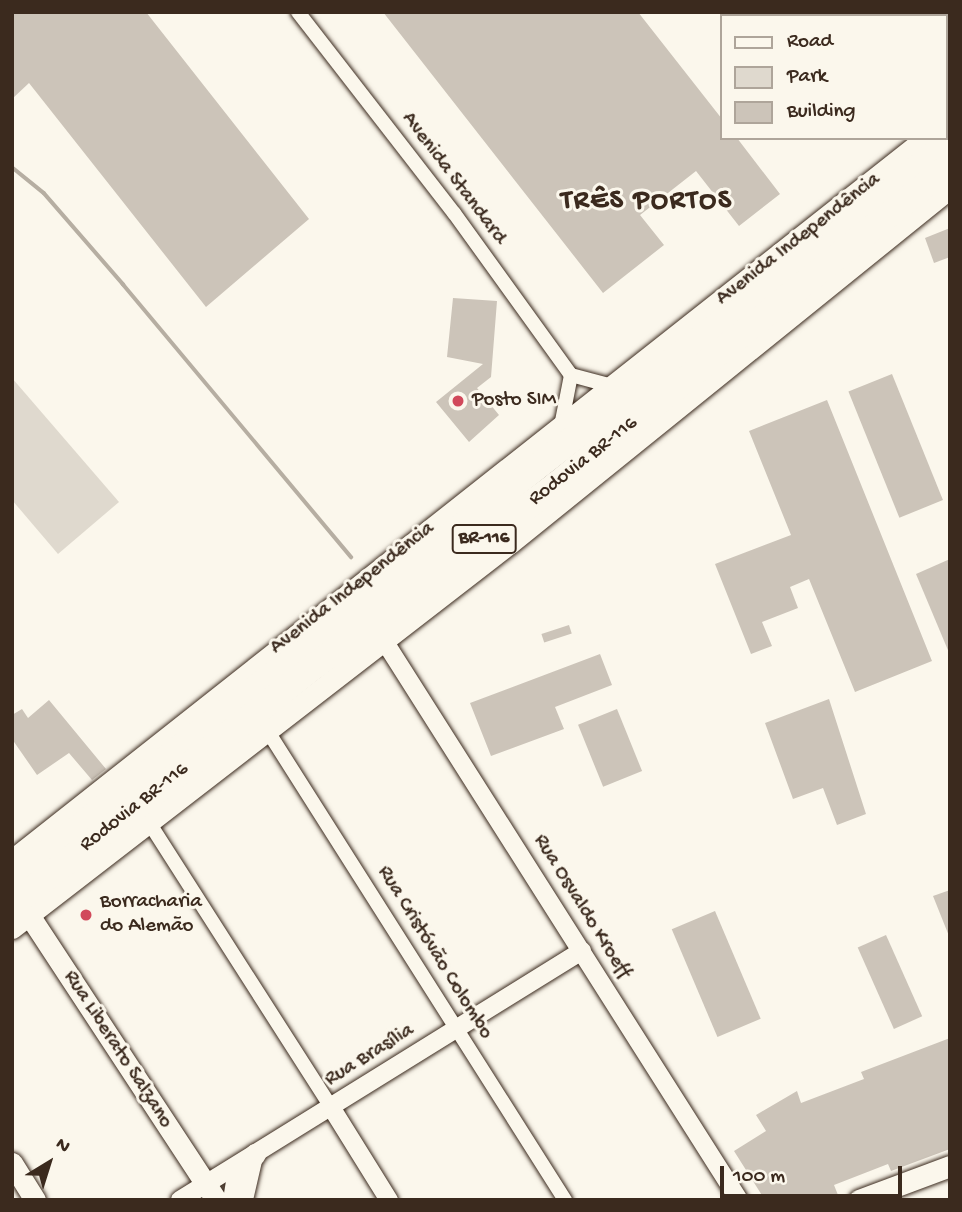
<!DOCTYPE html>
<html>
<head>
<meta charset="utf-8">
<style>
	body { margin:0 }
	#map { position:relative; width:962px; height:1212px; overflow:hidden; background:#fbf7ec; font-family:"Gochi Hand",sans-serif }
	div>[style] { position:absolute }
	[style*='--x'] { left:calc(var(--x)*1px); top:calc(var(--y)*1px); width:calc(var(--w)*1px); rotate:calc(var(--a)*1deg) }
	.green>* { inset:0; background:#dfd9ce }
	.stream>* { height:3.5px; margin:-1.75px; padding:0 1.75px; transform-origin:1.75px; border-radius:1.75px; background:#b6aea2 }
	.building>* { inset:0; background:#ccc4b9; transform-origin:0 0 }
	.roads { filter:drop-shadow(0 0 2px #3b2a1e) drop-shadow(0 0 2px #3b2a1e) }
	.minor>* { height:14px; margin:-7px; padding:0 7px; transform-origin:7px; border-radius:7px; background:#fbf7ec }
	.tertiary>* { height:18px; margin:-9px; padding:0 9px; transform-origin:9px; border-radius:9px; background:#fbf7ec }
	.secondary>* { height:21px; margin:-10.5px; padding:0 10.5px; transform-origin:10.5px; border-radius:10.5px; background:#fbf7ec }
	.motorway>* { height:26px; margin:-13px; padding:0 13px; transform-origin:13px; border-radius:13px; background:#fbf7ec }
	.dots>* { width:19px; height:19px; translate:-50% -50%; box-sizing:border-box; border:4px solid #fbf7ec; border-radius:50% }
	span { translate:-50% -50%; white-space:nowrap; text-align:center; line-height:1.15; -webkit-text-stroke:6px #fbf7ec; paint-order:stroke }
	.shield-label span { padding:2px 5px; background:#fbf7ec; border:2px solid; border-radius:5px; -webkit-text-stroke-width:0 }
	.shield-label { font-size:19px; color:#3b2a1e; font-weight:700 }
	.street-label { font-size:21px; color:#3b2a1e }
	.poi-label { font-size:21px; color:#3b2a1e }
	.left { translate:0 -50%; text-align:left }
	.district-label { font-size:28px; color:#3b2a1e; font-weight:700; letter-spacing:2px }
	.frame { position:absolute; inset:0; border:14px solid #3b2a1e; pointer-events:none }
	.legend { position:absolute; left:720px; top:14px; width:228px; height:126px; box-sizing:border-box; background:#fbf7ec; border:2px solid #aea59a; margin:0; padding:9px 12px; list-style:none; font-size:21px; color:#3b2a1e }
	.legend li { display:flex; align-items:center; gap:14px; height:35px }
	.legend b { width:35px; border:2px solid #aea59a }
	.north { position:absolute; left:14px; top:1128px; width:70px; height:70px; -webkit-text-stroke:5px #fbf7ec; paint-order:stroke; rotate:38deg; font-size:19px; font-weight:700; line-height:28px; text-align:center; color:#3b2a1e }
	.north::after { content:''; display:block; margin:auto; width:24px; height:32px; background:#3b2a1e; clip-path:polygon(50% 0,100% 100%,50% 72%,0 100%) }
	.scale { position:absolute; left:720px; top:1166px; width:182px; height:32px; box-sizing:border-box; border:4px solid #3b2a1e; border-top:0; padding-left:9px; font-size:21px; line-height:24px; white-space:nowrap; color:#3b2a1e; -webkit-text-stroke:5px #fbf7ec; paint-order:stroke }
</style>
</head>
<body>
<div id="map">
	<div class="green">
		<div style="clip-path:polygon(12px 378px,119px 502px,58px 554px,12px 500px)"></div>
	</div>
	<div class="stream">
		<div style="--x:12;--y:167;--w:41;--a:39.1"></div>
		<div style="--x:44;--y:193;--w:121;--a:49"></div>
		<div style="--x:123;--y:284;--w:356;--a:50.1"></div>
	</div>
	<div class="building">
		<div style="clip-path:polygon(12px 12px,146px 12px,309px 219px,206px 307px,29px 83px,12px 99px)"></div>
		<div style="clip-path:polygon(383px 12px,638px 12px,722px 119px,722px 138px,737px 138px,780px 194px,739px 226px,696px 171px,640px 215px,664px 245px,603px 293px)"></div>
		<div style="clip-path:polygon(950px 228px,950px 257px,934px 263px,925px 238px)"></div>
		<div style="clip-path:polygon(453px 298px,497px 301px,491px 377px,477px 388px,499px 415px,469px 442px,436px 402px,483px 364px,447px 357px)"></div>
		<div style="left:892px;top:374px;width:136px;height:47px;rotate:68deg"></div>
		<div style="clip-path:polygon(827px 400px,932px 661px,855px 692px,809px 579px,790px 587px,798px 608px,762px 622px,772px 646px,751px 654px,715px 564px,791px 535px,749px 431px)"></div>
		<div style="clip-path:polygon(950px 559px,950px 655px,916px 574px)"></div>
		<div style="left:569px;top:625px;width:9px;height:29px;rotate:72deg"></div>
		<div style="clip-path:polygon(600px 654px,612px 685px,555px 707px,564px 729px,491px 756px,470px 703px)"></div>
		<div style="clip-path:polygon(829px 699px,866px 814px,837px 825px,823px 788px,793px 799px,765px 723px)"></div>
		<div style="clip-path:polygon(49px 700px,106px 769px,92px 780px,69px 753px,37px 775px,12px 739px,12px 715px,22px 709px,28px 718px)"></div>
		<div style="left:617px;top:709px;width:67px;height:42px;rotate:68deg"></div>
		<div style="clip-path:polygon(950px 890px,950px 936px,949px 936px,933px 896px)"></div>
		<div style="left:715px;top:911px;width:117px;height:47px;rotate:67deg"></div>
		<div style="left:886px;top:935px;width:89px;height:31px;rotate:66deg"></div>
		<div style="clip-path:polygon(950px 1038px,950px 1149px,891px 1171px,888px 1164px,834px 1185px,840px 1200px,765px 1200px,734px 1151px,766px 1131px,756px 1115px,797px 1091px,801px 1103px,864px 1079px,861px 1072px)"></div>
	</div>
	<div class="roads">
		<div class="minor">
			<div style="--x:298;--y:12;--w:254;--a:52.2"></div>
			<div style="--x:454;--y:213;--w:200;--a:54.2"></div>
			<div style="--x:571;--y:375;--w:42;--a:15"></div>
			<div style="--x:561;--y:426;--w:52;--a:-78.9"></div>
			<div style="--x:267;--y:730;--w:557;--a:57.62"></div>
			<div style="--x:150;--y:824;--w:336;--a:57.4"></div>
			<div style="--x:246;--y:1200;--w:40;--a:-77"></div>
		</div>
		<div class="tertiary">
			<div style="--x:383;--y:639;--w:664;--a:57.6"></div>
			<div style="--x:331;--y:1107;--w:110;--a:58.1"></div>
			<div style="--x:180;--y:1200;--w:473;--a:-31.8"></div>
		</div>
		<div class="secondary">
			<div style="--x:946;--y:122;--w:5;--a:-37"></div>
			<div style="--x:12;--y:860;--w:1165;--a:-38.31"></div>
			<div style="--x:29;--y:915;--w:341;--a:56.7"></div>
			<div style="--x:12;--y:928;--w:629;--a:-37.71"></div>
			<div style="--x:510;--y:543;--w:565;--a:-38.9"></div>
			<div style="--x:12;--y:1163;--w:44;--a:58.1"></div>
			<div style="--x:233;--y:1200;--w:26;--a:-81"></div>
			<div style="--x:237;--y:1174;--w:27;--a:-48"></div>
			<div style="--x:859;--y:1200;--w:97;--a:-20.5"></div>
		</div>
		<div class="motorway">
			<div style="--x:12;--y:880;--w:1194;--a:-38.19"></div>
			<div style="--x:12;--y:905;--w:387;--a:-38.3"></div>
			<div style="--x:316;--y:665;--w:301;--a:-36.9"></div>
			<div style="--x:557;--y:484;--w:506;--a:-39.07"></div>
		</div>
	</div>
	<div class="dots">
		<div style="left:458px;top:401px;background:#d1495b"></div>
		<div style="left:86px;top:915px;background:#d1495b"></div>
	</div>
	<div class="shield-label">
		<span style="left:484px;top:539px">BR-116</span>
	</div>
	<div class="street-label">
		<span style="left:453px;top:179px;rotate:53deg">Avenida Standard</span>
		<span style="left:799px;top:240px;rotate:-38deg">Avenida Independência</span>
		<span style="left:584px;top:462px;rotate:-38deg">Rodovia BR-116</span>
		<span style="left:353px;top:589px;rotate:-38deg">Avenida Independência</span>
		<span style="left:135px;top:808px;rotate:-38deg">Rodovia BR-116</span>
		<span style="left:581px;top:907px;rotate:58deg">Rua Osvaldo Kroeff</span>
		<span style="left:434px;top:953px;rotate:58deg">Rua Cristóvão Colombo</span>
		<span style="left:117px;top:1050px;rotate:57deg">Rua Liberato Salzano</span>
		<span style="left:370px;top:1056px;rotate:-32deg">Rua Brasília</span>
	</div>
	<div class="poi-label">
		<span class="left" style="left:472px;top:401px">Posto SIM</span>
		<span class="left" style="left:100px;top:915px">Borracharia<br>do Alemão</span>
	</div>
	<div class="district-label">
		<span style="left:647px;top:202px">TRÊS PORTOS</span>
	</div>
	<div class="frame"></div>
	<ul class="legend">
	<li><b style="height:9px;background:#fbf7ec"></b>Road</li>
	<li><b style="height:19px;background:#dfd9ce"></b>Park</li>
	<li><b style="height:19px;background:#ccc4b9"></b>Building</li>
	</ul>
	<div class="north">N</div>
	<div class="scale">100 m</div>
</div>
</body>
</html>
